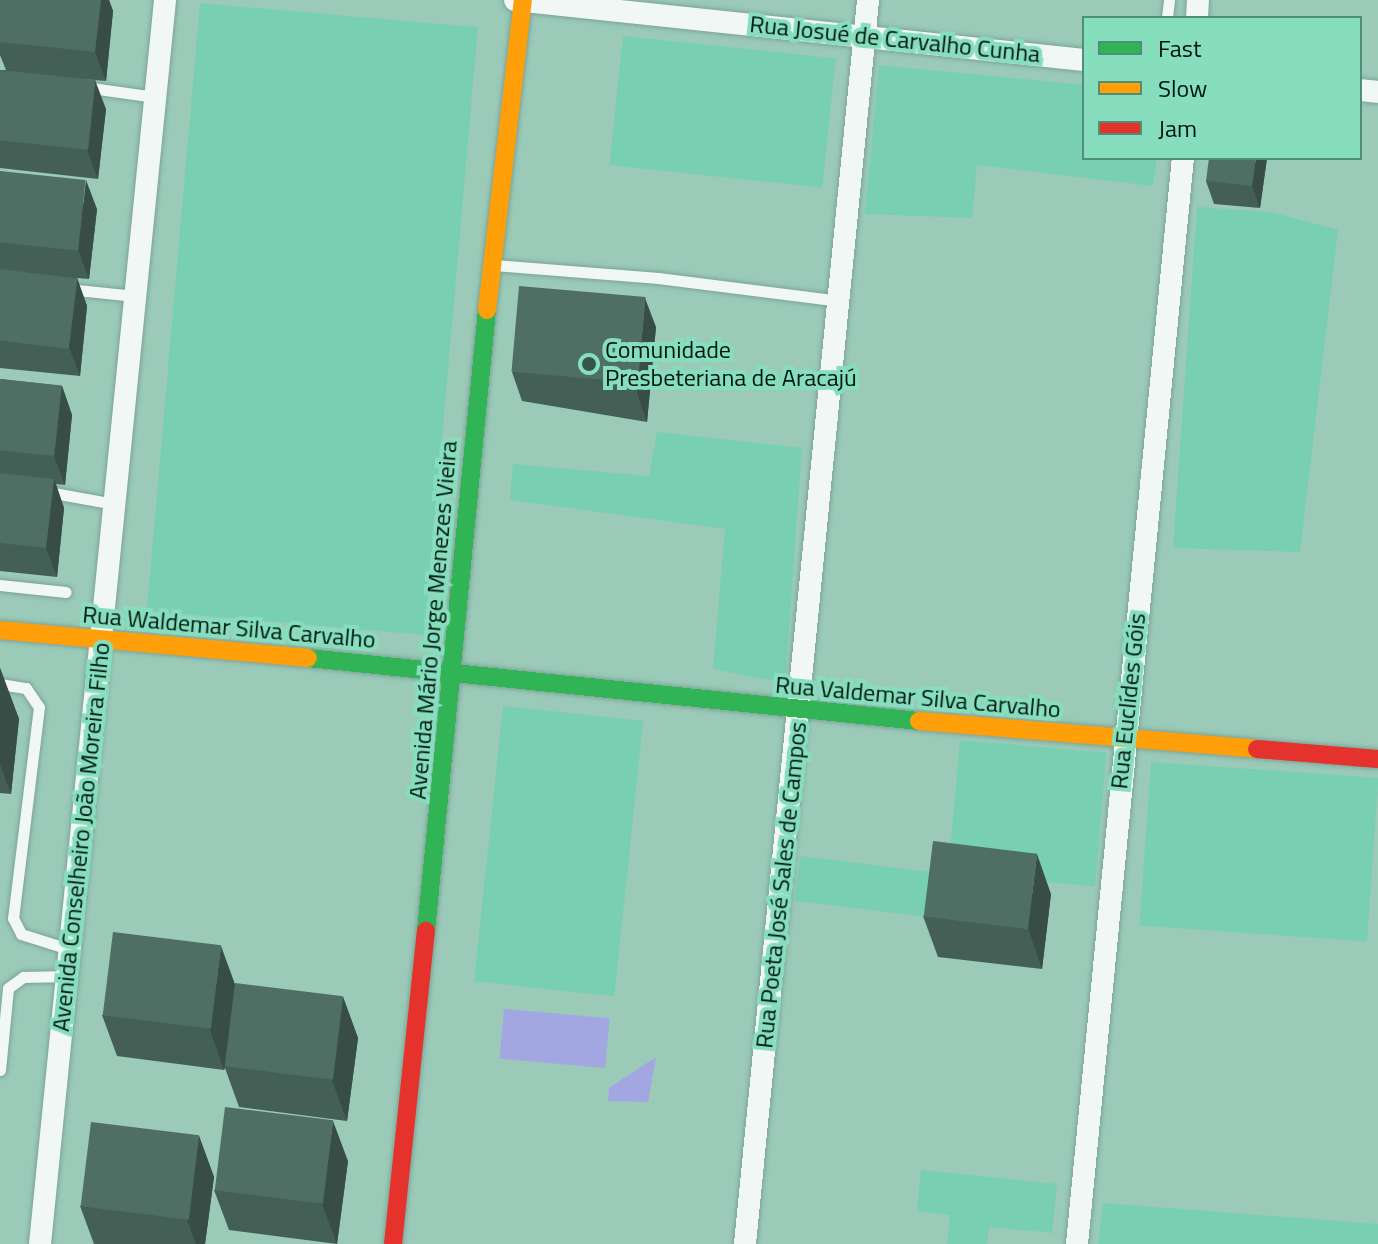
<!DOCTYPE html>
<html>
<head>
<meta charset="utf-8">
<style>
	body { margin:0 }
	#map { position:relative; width:1378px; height:1244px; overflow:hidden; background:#9bcab9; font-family:"Titillium Web",sans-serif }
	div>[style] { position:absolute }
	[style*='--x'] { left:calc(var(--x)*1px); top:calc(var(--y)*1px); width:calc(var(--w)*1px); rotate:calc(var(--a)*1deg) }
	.green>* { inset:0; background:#79cfb2; transform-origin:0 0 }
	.water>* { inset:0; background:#a2a7e2; transform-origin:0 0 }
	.roads { filter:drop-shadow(0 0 2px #7da496) drop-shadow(0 0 2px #7da496) }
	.lane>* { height:11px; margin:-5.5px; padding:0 5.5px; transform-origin:5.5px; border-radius:5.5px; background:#f0f7f4 }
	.street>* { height:22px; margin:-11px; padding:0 11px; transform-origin:11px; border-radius:11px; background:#f0f7f4 }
	.fast>* { height:18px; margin:-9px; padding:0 9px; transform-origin:9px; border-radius:9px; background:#30b455 }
	.slow>* { height:18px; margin:-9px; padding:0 9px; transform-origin:9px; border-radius:9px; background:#ff9f0a }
	.jam>* { height:18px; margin:-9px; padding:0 9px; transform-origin:9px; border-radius:9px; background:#e5322d }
	.wall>* { inset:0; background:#445f56 }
	.shaded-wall>* { inset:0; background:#374d46 }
	.building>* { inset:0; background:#4f6e64; transform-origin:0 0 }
	.dots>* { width:22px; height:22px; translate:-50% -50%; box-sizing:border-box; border:4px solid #87debf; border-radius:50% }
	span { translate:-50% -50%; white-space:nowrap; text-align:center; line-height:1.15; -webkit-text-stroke:8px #87debf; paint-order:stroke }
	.street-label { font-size:24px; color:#00160e }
	.poi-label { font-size:24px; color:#00160e }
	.left { translate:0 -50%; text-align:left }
	.legend { position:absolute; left:1082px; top:16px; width:280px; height:144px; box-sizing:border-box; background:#87debf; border:2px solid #518e78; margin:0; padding:10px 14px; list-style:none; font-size:24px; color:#00160e }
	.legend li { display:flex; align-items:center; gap:16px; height:40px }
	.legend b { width:40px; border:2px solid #518e78 }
</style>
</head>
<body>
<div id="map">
	<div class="green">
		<div style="left:200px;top:3px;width:279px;height:610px;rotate:5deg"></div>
		<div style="left:623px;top:36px;width:214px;height:130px;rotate:6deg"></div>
		<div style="clip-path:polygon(879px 65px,1084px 85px,1084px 158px,1157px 158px,1153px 186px,977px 165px,972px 218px,865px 214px)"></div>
		<div style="clip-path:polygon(1197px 207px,1271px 212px,1338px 230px,1300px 552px,1173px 548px)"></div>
		<div style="clip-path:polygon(657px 432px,802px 448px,785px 683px,713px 669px,725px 529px,510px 500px,513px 464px,649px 476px)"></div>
		<div style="left:503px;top:706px;width:141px;height:277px;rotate:6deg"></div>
		<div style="left:960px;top:740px;width:147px;height:134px;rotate:5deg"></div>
		<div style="left:1151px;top:762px;width:228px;height:164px;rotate:4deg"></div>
		<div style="left:800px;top:856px;width:137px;height:45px;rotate:7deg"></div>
		<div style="clip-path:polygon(921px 1170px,1057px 1184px,1052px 1233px,989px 1227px,987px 1244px,947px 1244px,950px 1215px,917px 1211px)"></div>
		<div style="clip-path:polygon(1103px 1203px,1378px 1224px,1378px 1244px,1098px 1244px)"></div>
	</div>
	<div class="water">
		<div style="left:504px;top:1009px;width:106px;height:50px;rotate:5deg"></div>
		<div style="clip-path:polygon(656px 1057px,648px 1102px,608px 1101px,609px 1088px)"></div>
	</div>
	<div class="roads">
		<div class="lane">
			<div style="--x:1167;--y:17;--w:17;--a:-83"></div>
			<div style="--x:84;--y:87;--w:72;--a:8"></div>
			<div style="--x:494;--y:265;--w:165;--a:4.5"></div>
			<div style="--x:658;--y:278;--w:182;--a:7.2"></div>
			<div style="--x:68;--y:289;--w:67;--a:6"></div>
			<div style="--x:48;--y:492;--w:67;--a:10.3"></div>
			<div style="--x:0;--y:585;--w:66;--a:6.1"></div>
			<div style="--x:0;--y:684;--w:26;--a:9"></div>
			<div style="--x:26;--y:688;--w:23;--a:56"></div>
			<div style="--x:39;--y:707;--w:213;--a:97"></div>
			<div style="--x:13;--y:918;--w:18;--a:63"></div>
			<div style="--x:21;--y:934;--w:50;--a:17.4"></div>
			<div style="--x:0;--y:1070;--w:82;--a:-84.4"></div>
			<div style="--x:8;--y:988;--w:19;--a:-36"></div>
			<div style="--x:23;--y:977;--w:44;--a:-1.3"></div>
		</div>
		<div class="street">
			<div style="--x:515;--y:0;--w:572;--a:6.02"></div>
			<div style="--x:1197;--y:18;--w:18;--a:-87"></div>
			<div style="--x:1360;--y:90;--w:18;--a:6"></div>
			<div style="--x:40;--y:1244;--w:1250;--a:-84.26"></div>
			<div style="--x:745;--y:1244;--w:1250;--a:-84.35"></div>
			<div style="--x:1077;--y:1244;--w:1091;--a:-84.43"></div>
		</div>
		<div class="fast">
			<div style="--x:308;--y:658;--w:614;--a:5.89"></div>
			<div style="--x:426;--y:931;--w:624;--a:-84.39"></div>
		</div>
		<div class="slow">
			<div style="--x:487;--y:310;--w:312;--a:-83.4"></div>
			<div style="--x:0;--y:630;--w:309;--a:5.2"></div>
			<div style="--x:919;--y:721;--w:339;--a:4.7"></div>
		</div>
		<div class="jam">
			<div style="--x:1257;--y:749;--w:121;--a:4.7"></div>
			<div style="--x:393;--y:1244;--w:315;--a:-84"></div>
		</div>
	</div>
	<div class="wall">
		<div style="clip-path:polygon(0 0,109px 0,113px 11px,106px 81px,83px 79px,106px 109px,98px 179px,0 168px,0 70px,6px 70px,0 55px)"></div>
		<div style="clip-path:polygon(1267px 158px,1260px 208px,1214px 204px,1206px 181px)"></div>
		<div style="clip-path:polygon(0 171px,97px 209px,89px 279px,77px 278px,87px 306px,80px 376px,0 368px)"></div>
		<div style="clip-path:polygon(656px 327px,647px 422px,522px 401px,512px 372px)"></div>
		<div style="clip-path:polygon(0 379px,62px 386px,72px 415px,65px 485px,56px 484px,64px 508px,57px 577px,0 571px)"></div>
		<div style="clip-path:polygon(0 668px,19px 719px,11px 794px,0 793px)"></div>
		<div style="clip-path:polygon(1051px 894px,1042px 969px,938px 957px,923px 916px)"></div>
		<div style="clip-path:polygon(235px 985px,343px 997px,358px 1038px,347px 1121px,239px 1107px,225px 1068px,224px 1070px,117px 1056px,102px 1015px)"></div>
		<div style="clip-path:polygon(199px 1136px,214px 1177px,205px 1244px,94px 1244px,80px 1206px)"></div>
		<div style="clip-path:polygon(348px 1161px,337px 1244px,229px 1230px,214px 1190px)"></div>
	</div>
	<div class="shaded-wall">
		<div style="clip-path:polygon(101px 0,109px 0,113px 11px,106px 81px,95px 52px)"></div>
		<div style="clip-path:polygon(95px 80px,106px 109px,98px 179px,87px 150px)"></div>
		<div style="clip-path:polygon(1256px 158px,1267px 158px,1260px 208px,1252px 186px)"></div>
		<div style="clip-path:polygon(86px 180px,97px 209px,89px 279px,78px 250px)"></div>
		<div style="clip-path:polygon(77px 278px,87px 306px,80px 376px,69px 347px)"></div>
		<div style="clip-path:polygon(645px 298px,656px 327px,647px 422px,637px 393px)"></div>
		<div style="clip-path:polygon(62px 386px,72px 415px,65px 485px,54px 456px)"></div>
		<div style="clip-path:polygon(54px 479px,64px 508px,57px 577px,46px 548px)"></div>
		<div style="clip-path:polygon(0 668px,19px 719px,11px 794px,0 764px)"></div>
		<div style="clip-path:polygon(1037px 854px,1051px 894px,1042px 969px,1028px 928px)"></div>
		<div style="clip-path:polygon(221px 946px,236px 987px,224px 1070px,210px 1030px)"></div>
		<div style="clip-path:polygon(343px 997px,358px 1038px,347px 1121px,332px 1080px)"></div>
		<div style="clip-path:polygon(333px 1121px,348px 1161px,337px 1244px,322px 1204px)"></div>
		<div style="clip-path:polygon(199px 1136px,214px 1177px,205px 1244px,196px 1244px,187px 1220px)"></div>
	</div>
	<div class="building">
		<div style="clip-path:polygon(0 0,101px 0,95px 52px,0 42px)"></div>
		<div style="left:0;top:70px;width:96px;height:70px;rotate:6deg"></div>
		<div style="clip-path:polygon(1209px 158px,1256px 158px,1252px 186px,1206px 181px)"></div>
		<div style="left:0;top:171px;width:86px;height:71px;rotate:6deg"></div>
		<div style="left:0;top:269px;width:78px;height:71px;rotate:7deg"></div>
		<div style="left:519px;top:286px;width:127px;height:86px;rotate:5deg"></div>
		<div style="left:0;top:379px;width:62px;height:71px;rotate:6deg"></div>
		<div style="clip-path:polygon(0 473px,54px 479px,46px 548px,0 543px)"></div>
		<div style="left:933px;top:841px;width:105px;height:76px;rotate:7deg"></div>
		<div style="left:113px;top:932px;width:109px;height:84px;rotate:7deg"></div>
		<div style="left:235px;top:983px;width:109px;height:84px;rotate:7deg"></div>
		<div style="left:225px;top:1107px;width:109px;height:84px;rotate:7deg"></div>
		<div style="left:91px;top:1122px;width:109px;height:85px;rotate:7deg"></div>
	</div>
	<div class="dots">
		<div style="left:589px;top:364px;background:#36554a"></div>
	</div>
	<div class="street-label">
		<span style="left:895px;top:39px;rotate:6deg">Rua Josué de Carvalho Cunha</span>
		<span style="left:433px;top:620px;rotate:-85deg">Avenida Mário Jorge Menezes Vieira</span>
		<span style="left:229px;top:627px;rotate:5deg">Rua Waldemar Silva Carvalho</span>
		<span style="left:918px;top:697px;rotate:5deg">Rua Valdemar Silva Carvalho</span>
		<span style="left:1128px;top:701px;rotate:-84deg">Rua Euclídes Góis</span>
		<span style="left:81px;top:837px;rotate:-84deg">Avenida Conselheiro João Moreira Filho</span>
		<span style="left:781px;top:885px;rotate:-84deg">Rua Poeta José Sales de Campos</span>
	</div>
	<div class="poi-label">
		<span class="left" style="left:605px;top:364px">Comunidade<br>Presbeteriana de Aracajú</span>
	</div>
	<ul class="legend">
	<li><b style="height:10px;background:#30b455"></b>Fast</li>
	<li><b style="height:10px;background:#ff9f0a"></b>Slow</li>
	<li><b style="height:10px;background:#e5322d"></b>Jam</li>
	</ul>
</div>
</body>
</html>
